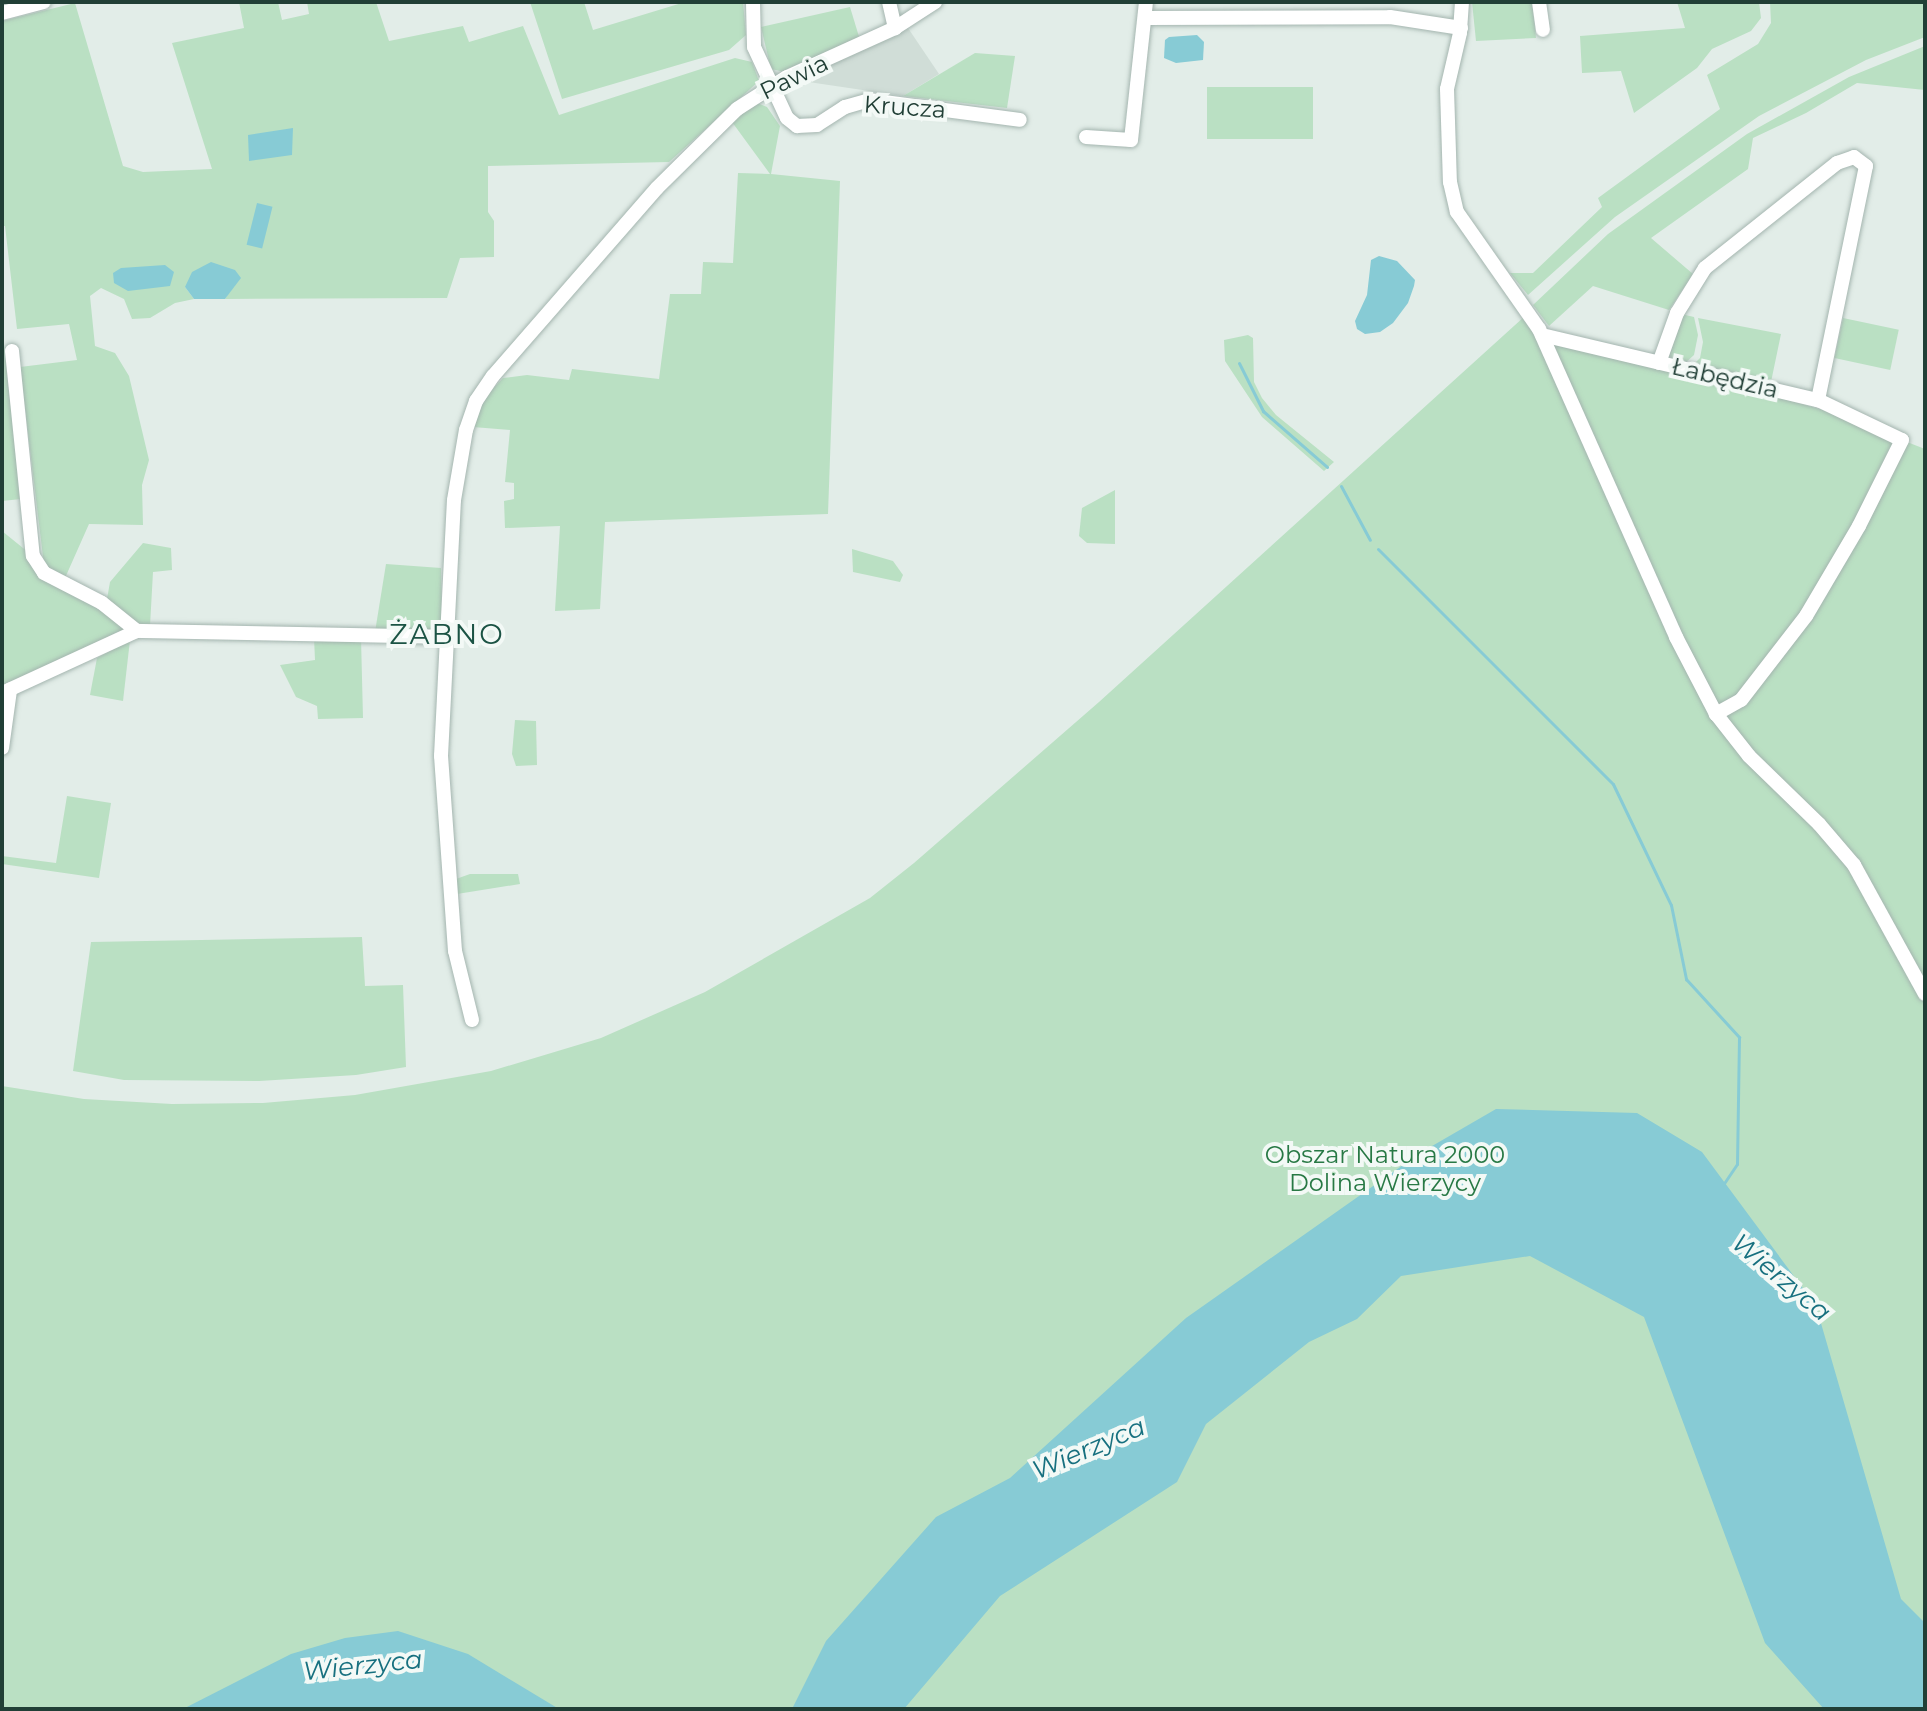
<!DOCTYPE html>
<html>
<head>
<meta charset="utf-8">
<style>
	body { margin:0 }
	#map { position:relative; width:1927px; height:1711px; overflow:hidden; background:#e2ede8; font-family:Montserrat,sans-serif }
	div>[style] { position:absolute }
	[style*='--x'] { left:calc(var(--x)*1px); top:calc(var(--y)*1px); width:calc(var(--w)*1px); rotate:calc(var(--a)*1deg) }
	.built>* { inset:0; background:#d0ddd7 }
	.green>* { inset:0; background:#bae0c3; transform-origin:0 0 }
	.water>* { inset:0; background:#87cbd5; transform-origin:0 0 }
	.stream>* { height:3px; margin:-1.5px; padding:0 1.5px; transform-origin:1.5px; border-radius:1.5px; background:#87cbd5 }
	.roads { filter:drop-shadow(0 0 2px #a4b5af) drop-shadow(0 0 2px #a4b5af) }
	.minor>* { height:14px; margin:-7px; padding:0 7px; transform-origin:7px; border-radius:7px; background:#fff }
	span { translate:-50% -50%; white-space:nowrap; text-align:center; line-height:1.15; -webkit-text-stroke:8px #f3f9f6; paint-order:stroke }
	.street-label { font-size:24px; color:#213f36 }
	.park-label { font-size:24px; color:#287945 }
	.water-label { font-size:26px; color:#17707f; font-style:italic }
	.quarter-label { font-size:28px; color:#1b5344; letter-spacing:2px }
	.frame { position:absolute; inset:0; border:4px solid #213f36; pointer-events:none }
</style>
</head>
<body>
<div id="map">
	<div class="built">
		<div style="clip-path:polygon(908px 28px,939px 74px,903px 96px,795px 80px)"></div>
	</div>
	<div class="green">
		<div style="clip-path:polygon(239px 2px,278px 2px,282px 20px,309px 14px,307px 2px,376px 2px,389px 41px,463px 26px,469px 42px,523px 26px,559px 115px,735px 58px,752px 62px,759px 81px,669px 162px,488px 166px,488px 212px,494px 221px,494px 257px,460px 258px,447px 298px,225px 299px,233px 286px,185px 287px,194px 299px,175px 303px,150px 318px,132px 319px,124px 299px,101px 288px,90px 296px,95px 346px,115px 353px,129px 376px,149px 460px,142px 485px,143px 525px,89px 524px,65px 578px,129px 627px,2px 688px,2px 531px,44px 565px,20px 367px,77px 360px,69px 324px,17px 329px,5px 226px,2px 226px,2px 21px,75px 3px,123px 166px,143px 172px,212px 169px,172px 43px,244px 28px)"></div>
		<div style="clip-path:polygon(530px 2px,584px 2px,593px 30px,685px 2px,743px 2px,746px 35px,729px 50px,562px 99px)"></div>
		<div style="clip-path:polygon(1472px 2px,1532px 2px,1536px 38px,1476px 41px)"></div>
		<div style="clip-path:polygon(1677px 2px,1759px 2px,1761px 18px,1751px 31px,1712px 49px,1697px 68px,1634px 113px,1621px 71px,1582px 73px,1580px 36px,1685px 28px)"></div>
		<div style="clip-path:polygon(1770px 2px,1925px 2px,1925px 37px,1866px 60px,1759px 116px,1615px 217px,1528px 295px,1510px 273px,1533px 273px,1602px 207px,1598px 198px,1720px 109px,1707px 75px,1758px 44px,1771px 23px)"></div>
		<div style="clip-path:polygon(850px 7px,860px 40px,785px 72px,771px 69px,761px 27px)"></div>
		<div style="clip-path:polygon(1925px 46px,1925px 90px,1857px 83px,1806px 113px,1753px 138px,1748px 169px,1651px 238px,1693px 274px,1669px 310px,1593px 286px,1549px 326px,1533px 305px,1608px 234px,1747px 134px,1849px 77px)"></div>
		<div style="clip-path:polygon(975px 53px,1015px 56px,1007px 108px,903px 96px)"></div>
		<div style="left:1207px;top:87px;width:106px;height:52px"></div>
		<div style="clip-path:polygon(757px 103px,767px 107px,780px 126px,771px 174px,840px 181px,828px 514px,605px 522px,600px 609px,555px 611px,560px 526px,505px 528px,504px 501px,514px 499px,514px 483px,505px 482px,510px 430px,473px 427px,478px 405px,503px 378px,527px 375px,569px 380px,572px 369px,659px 379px,670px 294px,701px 294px,703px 262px,733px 263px,738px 173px,770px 174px,732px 122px)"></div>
		<div style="clip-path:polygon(1681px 314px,1694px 317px,1698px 335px,1694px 355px,1684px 364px,1668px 359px)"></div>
		<div style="clip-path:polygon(1525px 316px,1535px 328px,1830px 412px,1925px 449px,1925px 1709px,2px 1709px,2px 1086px,84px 1099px,172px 1104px,263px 1103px,355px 1095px,491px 1071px,601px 1038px,705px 992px,870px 898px,914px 863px,1099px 702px)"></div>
		<div style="clip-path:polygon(1698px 318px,1781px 334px,1771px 382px,1692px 366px,1700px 358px,1703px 342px)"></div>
		<div style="left:1843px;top:318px;width:57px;height:41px;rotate:12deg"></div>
		<div style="clip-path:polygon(2px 326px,21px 499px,2px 501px)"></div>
		<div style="clip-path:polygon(1248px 335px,1253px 338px,1254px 382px,1262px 398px,1276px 415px,1334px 462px,1324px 471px,1262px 417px,1225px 361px,1224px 340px)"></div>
		<div style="clip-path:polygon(1115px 490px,1115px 544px,1087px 543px,1079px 536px,1082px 508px)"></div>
		<div style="clip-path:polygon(143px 543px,171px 548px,172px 570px,153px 572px,150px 626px,136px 623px,107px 599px,110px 582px)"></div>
		<div style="clip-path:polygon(852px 549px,893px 561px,903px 575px,900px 582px,853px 572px)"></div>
		<div style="clip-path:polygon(386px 564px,441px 568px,442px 621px,429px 633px,375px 632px)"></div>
		<div style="clip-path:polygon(314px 638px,361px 638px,363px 718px,318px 719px,317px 706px,296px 697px,280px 665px,315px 660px)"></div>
		<div style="clip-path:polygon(130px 640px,123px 701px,90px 695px,97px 658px)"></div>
		<div style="clip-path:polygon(515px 720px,536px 721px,537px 765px,516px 766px,512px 754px)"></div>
		<div style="clip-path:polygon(67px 796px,111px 803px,99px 878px,2px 864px,2px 856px,56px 863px)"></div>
		<div style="clip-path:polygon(470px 874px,518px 874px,520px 884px,457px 894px,456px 879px)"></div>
		<div style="clip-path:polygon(362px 937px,365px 986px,403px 985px,406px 1067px,356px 1075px,259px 1081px,124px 1080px,73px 1071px,91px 942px)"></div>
	</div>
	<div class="water">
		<div style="clip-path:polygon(1197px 35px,1204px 42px,1203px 60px,1176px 63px,1164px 58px,1165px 40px,1169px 37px)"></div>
		<div style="clip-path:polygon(293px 128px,292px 155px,249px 161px,248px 135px)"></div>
		<div style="left:257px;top:203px;width:16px;height:43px;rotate:14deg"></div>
		<div style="clip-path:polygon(1379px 256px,1397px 261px,1415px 280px,1414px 286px,1408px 303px,1393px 323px,1380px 332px,1365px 334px,1357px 329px,1355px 321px,1367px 295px,1371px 260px)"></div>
		<div style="clip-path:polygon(211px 262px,235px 270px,241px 278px,225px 299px,194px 299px,185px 287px,192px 272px)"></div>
		<div style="clip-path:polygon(165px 265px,174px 272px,170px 286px,128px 291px,114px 283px,113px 273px,121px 268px)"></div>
		<div style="clip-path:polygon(1496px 1109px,1637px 1113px,1702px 1152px,1816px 1306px,1901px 1599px,1925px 1623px,1925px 1709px,1824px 1709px,1765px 1643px,1644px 1317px,1530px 1256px,1401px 1276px,1357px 1319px,1309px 1342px,1206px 1424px,1177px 1482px,1000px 1596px,904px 1709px,792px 1709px,826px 1641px,936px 1517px,1010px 1478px,1186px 1318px,1420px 1153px)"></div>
		<div style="clip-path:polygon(398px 1631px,468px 1654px,559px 1709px,183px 1709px,291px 1654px,345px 1638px)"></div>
	</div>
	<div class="stream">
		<div style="--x:1239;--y:363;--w:54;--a:63.4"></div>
		<div style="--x:1263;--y:411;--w:85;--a:41.2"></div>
		<div style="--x:1341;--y:486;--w:61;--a:61.8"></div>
		<div style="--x:1378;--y:549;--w:332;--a:45"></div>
		<div style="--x:1613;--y:784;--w:134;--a:64.4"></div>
		<div style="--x:1671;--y:905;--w:76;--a:78.5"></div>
		<div style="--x:1686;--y:979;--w:79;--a:47.6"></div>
		<div style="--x:1739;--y:1037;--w:127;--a:90.9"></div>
		<div style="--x:1737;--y:1164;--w:25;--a:124"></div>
	</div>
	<div class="roads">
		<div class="minor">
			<div style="--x:753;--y:2;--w:45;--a:88.7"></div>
			<div style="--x:754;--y:47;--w:78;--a:65.1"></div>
			<div style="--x:787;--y:118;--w:13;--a:39"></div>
			<div style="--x:797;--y:126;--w:20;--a:-3"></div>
			<div style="--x:817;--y:125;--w:33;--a:-33"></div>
			<div style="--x:845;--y:107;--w:25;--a:-16"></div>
			<div style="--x:869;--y:100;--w:152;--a:7.5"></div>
			<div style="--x:889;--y:2;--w:27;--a:77"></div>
			<div style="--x:1462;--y:2;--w:31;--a:94"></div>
			<div style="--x:1460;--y:33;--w:57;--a:103.1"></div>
			<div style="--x:1447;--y:89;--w:93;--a:88.2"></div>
			<div style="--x:1450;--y:182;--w:31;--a:77"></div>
			<div style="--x:1457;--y:212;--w:143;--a:55"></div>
			<div style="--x:1539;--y:329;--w:337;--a:66"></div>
			<div style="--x:1676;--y:637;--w:87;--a:62.5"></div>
			<div style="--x:1716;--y:714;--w:53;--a:51.8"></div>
			<div style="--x:1749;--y:756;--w:98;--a:44.2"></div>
			<div style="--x:1819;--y:824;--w:54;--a:49.5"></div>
			<div style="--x:1854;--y:865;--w:147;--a:61.2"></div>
			<div style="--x:1539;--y:2;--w:28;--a:82"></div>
			<div style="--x:2;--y:13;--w:43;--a:-14.7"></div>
			<div style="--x:1145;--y:18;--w:245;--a:-0.2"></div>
			<div style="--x:1390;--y:17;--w:72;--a:8.8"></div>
			<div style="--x:1086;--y:137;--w:45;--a:3.8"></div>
			<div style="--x:1131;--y:140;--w:139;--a:-83.8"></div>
			<div style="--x:1542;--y:335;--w:284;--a:13.3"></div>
			<div style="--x:1818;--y:400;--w:93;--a:25.5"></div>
			<div style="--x:1902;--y:440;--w:96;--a:116.6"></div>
			<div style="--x:1859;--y:526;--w:104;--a:120.5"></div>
			<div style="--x:1806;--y:616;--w:106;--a:127.7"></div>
			<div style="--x:1741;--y:700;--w:29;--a:151"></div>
			<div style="--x:12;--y:351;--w:206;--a:84.2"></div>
			<div style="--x:33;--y:556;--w:20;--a:57"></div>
			<div style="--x:44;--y:573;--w:65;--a:27.3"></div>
			<div style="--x:102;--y:603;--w:45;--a:38.7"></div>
			<div style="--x:1659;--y:363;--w:53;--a:-70.2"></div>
			<div style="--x:1677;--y:313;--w:53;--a:-58.1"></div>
			<div style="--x:1705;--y:268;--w:169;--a:-38.5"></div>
			<div style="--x:1837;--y:163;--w:18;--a:-19"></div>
			<div style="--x:1854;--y:157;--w:15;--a:37"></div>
			<div style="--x:1866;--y:166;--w:239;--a:101.6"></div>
			<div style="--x:2;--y:693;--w:149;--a:-24.7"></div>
			<div style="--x:137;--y:631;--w:310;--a:1.1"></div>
			<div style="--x:2;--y:748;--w:59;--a:-82.1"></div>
			<div style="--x:472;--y:1020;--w:71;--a:-103.8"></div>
			<div style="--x:455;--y:951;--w:196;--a:-94.1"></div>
			<div style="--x:441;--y:756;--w:256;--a:-87.1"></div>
			<div style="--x:454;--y:500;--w:71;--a:-80.3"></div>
			<div style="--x:466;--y:430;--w:31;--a:-71"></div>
			<div style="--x:476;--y:401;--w:30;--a:-56"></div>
			<div style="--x:493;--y:376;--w:249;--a:-48.9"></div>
			<div style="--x:657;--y:188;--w:112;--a:-44.6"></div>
			<div style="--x:737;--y:109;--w:59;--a:-32.6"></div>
			<div style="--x:787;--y:77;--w:119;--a:-24.4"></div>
			<div style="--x:895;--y:28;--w:48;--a:-33"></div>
		</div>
	</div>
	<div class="street-label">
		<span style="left:794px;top:77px;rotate:-26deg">Pawia</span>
		<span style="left:905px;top:107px;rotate:4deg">Krucza</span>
		<span style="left:1725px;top:378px;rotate:13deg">Łabędzia</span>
	</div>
	<div class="park-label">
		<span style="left:1385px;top:1169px">Obszar Natura 2000<br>Dolina Wierzycy</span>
	</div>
	<div class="water-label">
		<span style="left:1781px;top:1278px;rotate:40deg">Wierzyca</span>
		<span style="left:1089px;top:1449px;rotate:-23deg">Wierzyca</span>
		<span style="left:363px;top:1666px;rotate:-6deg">Wierzyca</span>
	</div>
	<div class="quarter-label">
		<span style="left:447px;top:634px">ŻABNO</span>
	</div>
	<div class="frame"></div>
</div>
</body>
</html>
